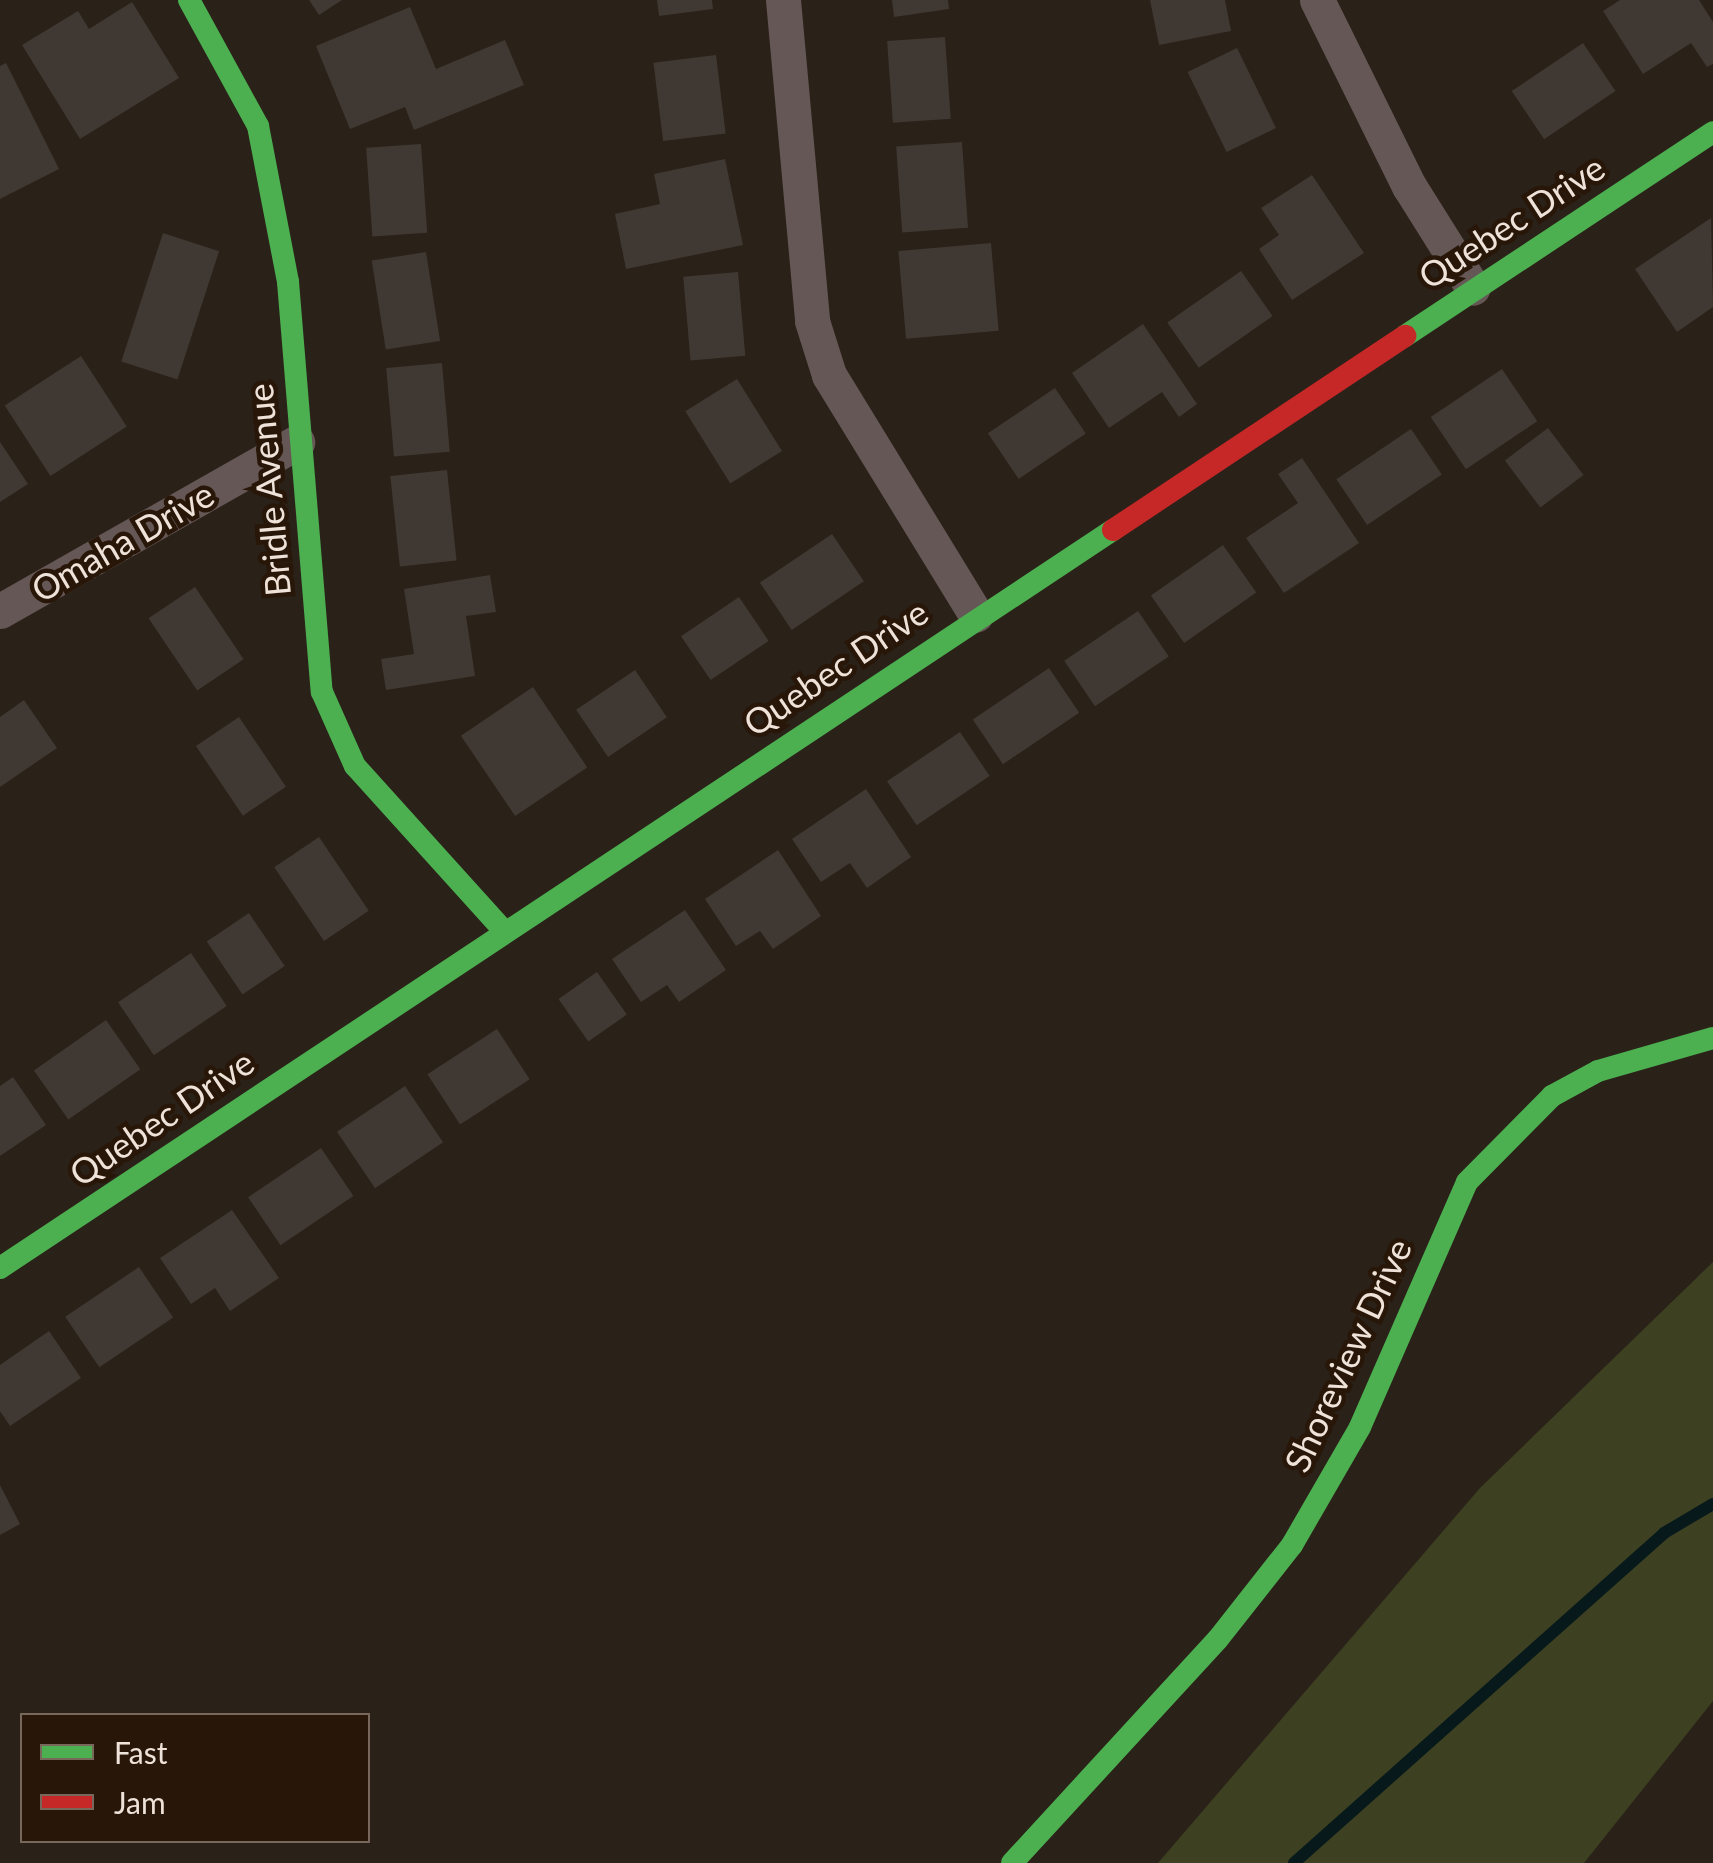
<!DOCTYPE html>
<html>
<head>
<meta charset="utf-8">
<style>
	body { margin:0 }
	#map { position:relative; width:1713px; height:1863px; overflow:hidden; background:#2a2119; font-family:Lato,sans-serif }
	div>[style] { position:absolute }
	[style*='--x'] { left:calc(var(--x)*1px); top:calc(var(--y)*1px); width:calc(var(--w)*1px); rotate:calc(var(--a)*1deg) }
	.green>* { inset:0; background:#3d4121 }
	.stream>* { height:12px; margin:-6px; padding:0 6px; transform-origin:6px; border-radius:6px; background:#07191b }
	.building>* { inset:0; background:#403832; transform-origin:0 0 }
	.street>* { height:35px; margin:-17.5px; padding:0 17.5px; transform-origin:17.5px; border-radius:17.5px; background:#655755 }
	.fast>* { height:22px; margin:-11px; padding:0 11px; transform-origin:11px; border-radius:11px; background:#4caf50 }
	.jam>* { height:22px; margin:-11px; padding:0 11px; transform-origin:11px; border-radius:11px; background:#c62828 }
	span { translate:-50% -50%; white-space:nowrap; text-align:center; line-height:1.15; -webkit-text-stroke:9px #281708; paint-order:stroke }
	.street-label { font-size:35px; color:#efe2d9 }
	.legend { position:absolute; left:20px; top:1713px; width:350px; height:130px; box-sizing:border-box; background:#281708; border:2px solid #78685c; margin:0; padding:12px 18px; list-style:none; font-size:30px; color:#efe2d9 }
	.legend li { display:flex; align-items:center; gap:20px; height:50px }
	.legend b { width:50px; border:2px solid #78685c }
</style>
</head>
<body>
<div id="map">
	<div class="green">
		<div style="clip-path:polygon(1713px 1262px,1713px 1701px,1584px 1863px,1158px 1863px,1480px 1488px)"></div>
	</div>
	<div class="stream">
		<div style="--x:1294;--y:1863;--w:496;--a:-41.7"></div>
		<div style="--x:1664;--y:1533;--w:57;--a:-30.6"></div>
	</div>
	<div class="building">
		<div style="clip-path:polygon(309px 0,342px 0,319px 15px)"></div>
		<div style="clip-path:polygon(657px 0,712px 0,713px 9px,659px 16px)"></div>
		<div style="clip-path:polygon(892px 0,948px 0,949px 9px,894px 17px)"></div>
		<div style="clip-path:polygon(1150px 0,1225px 0,1231px 31px,1159px 45px)"></div>
		<div style="clip-path:polygon(1620px 0,1699px 0,1713px 22px,1713px 64px,1707px 67px,1691px 43px,1643px 74px,1603px 11px)"></div>
		<div style="clip-path:polygon(132px 2px,179px 78px,80px 139px,22px 45px,78px 11px,89px 29px)"></div>
		<div style="clip-path:polygon(410px 7px,436px 69px,505px 40px,524px 85px,414px 130px,405px 107px,350px 129px,316px 46px)"></div>
		<div style="left:945px;top:37px;width:82px;height:58px;rotate:86deg"></div>
		<div style="left:1583px;top:43px;width:58px;height:86px;rotate:56deg"></div>
		<div style="left:1237px;top:48px;width:89px;height:55px;rotate:64deg"></div>
		<div style="left:716px;top:55px;width:79px;height:63px;rotate:83deg"></div>
		<div style="clip-path:polygon(6px 63px,59px 169px,0 199px,0 66px)"></div>
		<div style="left:962px;top:142px;width:86px;height:66px;rotate:86deg"></div>
		<div style="left:421px;top:144px;width:89px;height:55px;rotate:86deg"></div>
		<div style="clip-path:polygon(725px 159px,743px 245px,626px 269px,615px 214px,660px 204px,654px 174px)"></div>
		<div style="clip-path:polygon(1312px 175px,1364px 253px,1292px 300px,1259px 249px,1279px 235px,1261px 208px)"></div>
		<div style="clip-path:polygon(1711px 218px,1713px 307px,1677px 332px,1635px 269px)"></div>
		<div style="left:163px;top:233px;width:59px;height:135px;rotate:18deg"></div>
		<div style="left:991px;top:243px;width:88px;height:93px;rotate:85deg"></div>
		<div style="left:426px;top:252px;width:90px;height:55px;rotate:81deg"></div>
		<div style="left:1241px;top:271px;width:55px;height:90px;rotate:55deg"></div>
		<div style="left:738px;top:272px;width:84px;height:55px;rotate:85deg"></div>
		<div style="clip-path:polygon(1143px 324px,1197px 404px,1179px 417px,1162px 392px,1109px 428px,1072px 373px)"></div>
		<div style="left:81px;top:356px;width:84px;height:91px;rotate:57deg"></div>
		<div style="left:442px;top:363px;width:89px;height:56px;rotate:85deg"></div>
		<div style="left:1502px;top:369px;width:63px;height:86px;rotate:56deg"></div>
		<div style="left:737px;top:379px;width:85px;height:61px;rotate:58deg"></div>
		<div style="left:1055px;top:388px;width:55px;height:81px;rotate:56deg"></div>
		<div style="left:1548px;top:428px;width:59px;height:54px;rotate:53deg"></div>
		<div style="left:1411px;top:429px;width:55px;height:90px;rotate:56deg"></div>
		<div style="clip-path:polygon(0 442px,28px 484px,0 502px)"></div>
		<div style="clip-path:polygon(1302px 458px,1359px 543px,1284px 593px,1246px 538px,1298px 503px,1278px 474px)"></div>
		<div style="left:447px;top:470px;width:91px;height:57px;rotate:84deg"></div>
		<div style="left:832px;top:534px;width:57px;height:87px;rotate:56deg"></div>
		<div style="left:1223px;top:545px;width:58px;height:88px;rotate:55deg"></div>
		<div style="clip-path:polygon(490px 575px,496px 612px,466px 616px,475px 676px,386px 690px,381px 659px,414px 654px,404px 589px)"></div>
		<div style="left:195px;top:587px;width:87px;height:56px;rotate:56deg"></div>
		<div style="left:739px;top:597px;width:53px;height:70px;rotate:56deg"></div>
		<div style="left:1138px;top:611px;width:55px;height:89px;rotate:56deg"></div>
		<div style="left:1049px;top:668px;width:54px;height:92px;rotate:56deg"></div>
		<div style="left:635px;top:670px;width:57px;height:71px;rotate:56deg"></div>
		<div style="left:533px;top:687px;width:97px;height:87px;rotate:56deg"></div>
		<div style="clip-path:polygon(24px 700px,57px 748px,0 787px,0 717px)"></div>
		<div style="left:239px;top:717px;width:84px;height:52px;rotate:56deg"></div>
		<div style="left:960px;top:732px;width:53px;height:88px;rotate:56deg"></div>
		<div style="clip-path:polygon(866px 789px,911px 857px,867px 888px,850px 863px,821px 882px,792px 839px)"></div>
		<div style="left:319px;top:837px;width:89px;height:54px;rotate:56deg"></div>
		<div style="clip-path:polygon(778px 850px,821px 916px,773px 949px,760px 931px,736px 946px,705px 899px)"></div>
		<div style="clip-path:polygon(685px 910px,726px 970px,679px 1002px,667px 985px,641px 1002px,612px 959px)"></div>
		<div style="left:249px;top:913px;width:64px;height:51px;rotate:56deg"></div>
		<div style="left:191px;top:953px;width:64px;height:88px;rotate:56deg"></div>
		<div style="left:597px;top:972px;width:52px;height:47px;rotate:55deg"></div>
		<div style="left:106px;top:1020px;width:60px;height:88px;rotate:55deg"></div>
		<div style="left:497px;top:1029px;width:60px;height:83px;rotate:57deg"></div>
		<div style="clip-path:polygon(13px 1077px,46px 1125px,0 1156px,0 1086px)"></div>
		<div style="left:405px;top:1086px;width:68px;height:82px;rotate:56deg"></div>
		<div style="left:321px;top:1148px;width:58px;height:88px;rotate:56deg"></div>
		<div style="clip-path:polygon(232px 1210px,279px 1278px,230px 1311px,215px 1288px,191px 1304px,160px 1258px)"></div>
		<div style="left:139px;top:1267px;width:61px;height:89px;rotate:56deg"></div>
		<div style="clip-path:polygon(49px 1331px,81px 1378px,10px 1426px,0 1411px,0 1365px)"></div>
		<div style="clip-path:polygon(0 1485px,20px 1524px,0 1535px)"></div>
	</div>
	<div class="street">
		<div style="--x:783;--y:0;--w:322;--a:84.8"></div>
		<div style="--x:812;--y:321;--w:57;--a:72.5"></div>
		<div style="--x:829;--y:375;--w:281;--a:58.5"></div>
		<div style="--x:1317;--y:0;--w:208;--a:63.7"></div>
		<div style="--x:1409;--y:186;--w:120;--a:57.9"></div>
		<div style="--x:0;--y:611;--w:342;--a:-29.6"></div>
	</div>
	<div class="fast">
		<div style="--x:189;--y:0;--w:144;--a:61.3"></div>
		<div style="--x:258;--y:126;--w:159;--a:79.1"></div>
		<div style="--x:288;--y:282;--w:411;--a:85.3"></div>
		<div style="--x:322;--y:692;--w:81;--a:66"></div>
		<div style="--x:355;--y:766;--w:221;--a:47.9"></div>
		<div style="--x:1405;--y:336;--w:369;--a:-33.5"></div>
		<div style="--x:0;--y:1268;--w:1335;--a:-33.55"></div>
		<div style="--x:1012;--y:1863;--w:304;--a:-47.4"></div>
		<div style="--x:1218;--y:1639;--w:120;--a:-51.8"></div>
		<div style="--x:1292;--y:1545;--w:136;--a:-60"></div>
		<div style="--x:1360;--y:1427;--w:267;--a:-66.4"></div>
		<div style="--x:1467;--y:1182;--w:121;--a:-45.3"></div>
		<div style="--x:1552;--y:1096;--w:52;--a:-28.5"></div>
		<div style="--x:1598;--y:1071;--w:120;--a:-16"></div>
	</div>
	<div class="jam">
		<div style="--x:1113;--y:530;--w:351;--a:-33.6"></div>
	</div>
	<div class="street-label">
		<span style="left:1511px;top:221px;rotate:-33deg">Quebec Drive</span>
		<span style="left:268px;top:490px;rotate:-95deg">Bridle Avenue</span>
		<span style="left:122px;top:541px;rotate:-30deg">Omaha Drive</span>
		<span style="left:835px;top:667px;rotate:-34deg">Quebec Drive</span>
		<span style="left:161px;top:1117px;rotate:-34deg">Quebec Drive</span>
		<span style="left:1347px;top:1355px;rotate:-65deg">Shoreview Drive</span>
	</div>
	<ul class="legend">
	<li><b style="height:12px;background:#4caf50"></b>Fast</li>
	<li><b style="height:12px;background:#c62828"></b>Jam</li>
	</ul>
</div>
</body>
</html>
